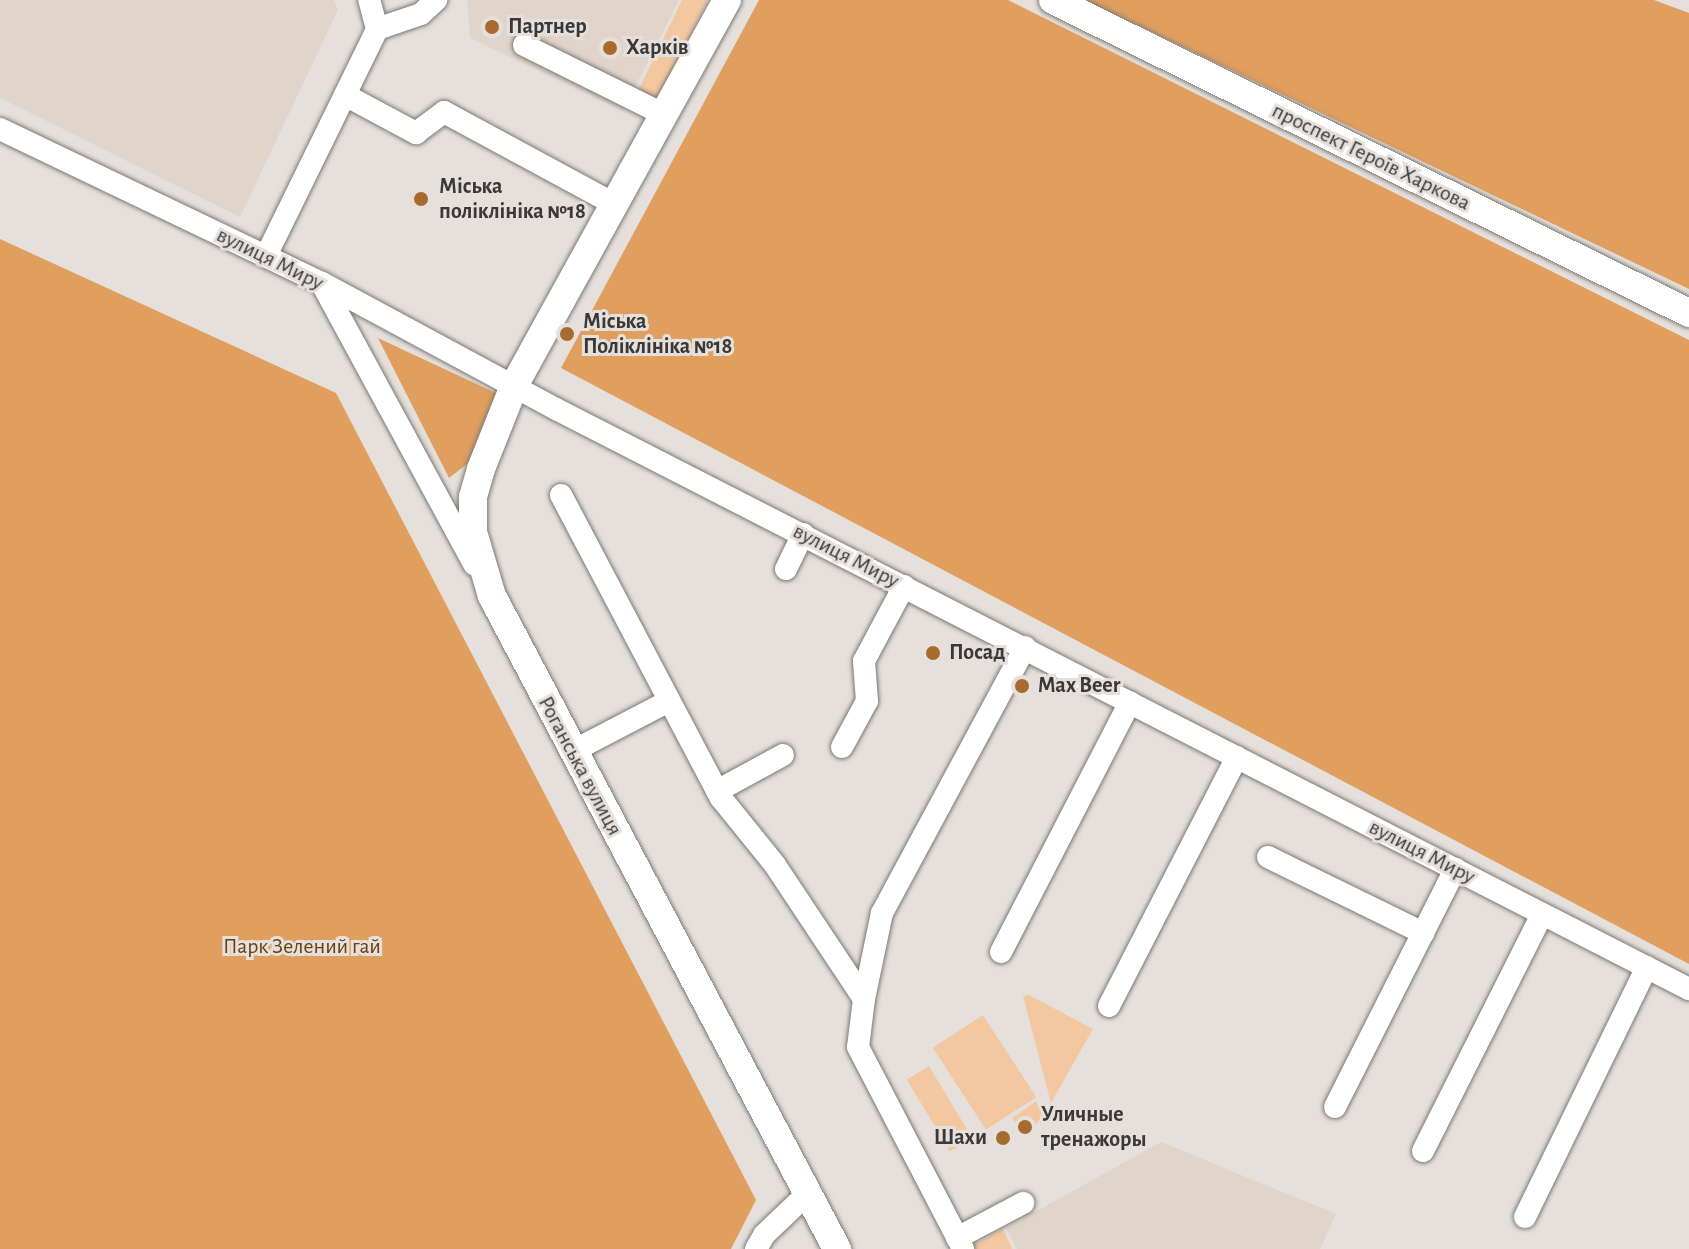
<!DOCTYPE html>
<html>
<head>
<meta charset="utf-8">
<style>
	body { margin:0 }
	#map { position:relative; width:1689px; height:1249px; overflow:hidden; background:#e6e0dc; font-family:"Alegreya Sans",sans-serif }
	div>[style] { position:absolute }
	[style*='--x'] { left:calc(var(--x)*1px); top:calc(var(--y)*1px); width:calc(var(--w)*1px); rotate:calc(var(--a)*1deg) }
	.built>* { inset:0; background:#e0d4cb }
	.green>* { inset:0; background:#f3c8a1; transform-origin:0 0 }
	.forest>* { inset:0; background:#e09e5f }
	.roads { filter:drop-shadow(0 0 2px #7c7873) drop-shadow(0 0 2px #7c7873) }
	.minor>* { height:22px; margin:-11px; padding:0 11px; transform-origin:11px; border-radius:11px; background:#fff }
	.major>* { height:28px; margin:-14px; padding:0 14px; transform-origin:14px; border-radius:14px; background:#fff }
	.dots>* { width:22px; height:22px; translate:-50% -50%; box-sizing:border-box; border:4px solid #e6e0dc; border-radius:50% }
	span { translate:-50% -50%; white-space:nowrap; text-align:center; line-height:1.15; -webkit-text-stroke:6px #e6e0dc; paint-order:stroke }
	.poi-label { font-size:22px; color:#3b3937; font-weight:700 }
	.left { translate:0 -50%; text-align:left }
	.right { translate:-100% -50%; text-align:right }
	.street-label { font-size:22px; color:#3b3937 }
	.park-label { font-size:22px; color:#6c4111 }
</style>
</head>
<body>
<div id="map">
	<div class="built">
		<div style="clip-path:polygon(0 0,334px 0,338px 10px,240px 217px,0 98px)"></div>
		<div style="clip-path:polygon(467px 0,679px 0,623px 111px,470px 38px)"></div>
		<div style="clip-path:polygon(1161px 1142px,1336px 1214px,1320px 1249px,1017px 1249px,1006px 1228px)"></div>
	</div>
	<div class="green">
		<div style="clip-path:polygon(682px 0,708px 0,657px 99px,637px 93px)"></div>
		<div style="clip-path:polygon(1029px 995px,1093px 1029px,1051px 1103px,1023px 996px)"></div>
		<div style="left:983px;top:1015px;width:98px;height:60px;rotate:57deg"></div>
		<div style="left:929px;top:1066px;width:84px;height:26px;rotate:59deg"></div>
		<div style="clip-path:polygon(1036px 1101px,1045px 1115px,1024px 1135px,1012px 1118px)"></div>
		<div style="clip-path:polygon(1003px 1229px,1012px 1249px,971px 1249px,970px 1247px)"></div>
	</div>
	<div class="forest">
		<div style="clip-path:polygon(759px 0,1008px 0,1689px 340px,1689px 964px,561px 368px)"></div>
		<div style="clip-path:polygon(1085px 0,1654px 0,1689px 13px,1689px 289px)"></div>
		<div style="clip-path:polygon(0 239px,336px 393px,756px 1200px,731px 1249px,0 1249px)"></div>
		<div style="clip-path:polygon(378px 338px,500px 395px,467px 464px,449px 478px)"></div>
	</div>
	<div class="roads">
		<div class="minor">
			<div style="--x:377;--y:29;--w:46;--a:-18.8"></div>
			<div style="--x:421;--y:14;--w:21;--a:-43"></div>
			<div style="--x:524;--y:45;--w:157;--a:26.4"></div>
			<div style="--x:345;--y:95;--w:81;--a:28.2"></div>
			<div style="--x:416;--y:133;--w:35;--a:-37"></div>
			<div style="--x:444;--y:112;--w:196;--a:28.4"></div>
			<div style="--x:0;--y:129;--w:357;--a:25.6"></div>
			<div style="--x:322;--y:283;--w:266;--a:28.3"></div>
			<div style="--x:556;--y:409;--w:1273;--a:27.11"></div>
			<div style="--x:266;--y:256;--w:253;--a:-63.9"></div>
			<div style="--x:377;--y:29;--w:30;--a:-105"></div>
			<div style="--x:322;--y:284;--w:319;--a:61.5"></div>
			<div style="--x:561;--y:495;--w:343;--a:62.2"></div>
			<div style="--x:721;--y:798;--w:86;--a:51.1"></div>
			<div style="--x:775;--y:865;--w:161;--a:56.4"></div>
			<div style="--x:864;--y:999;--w:48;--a:97.1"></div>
			<div style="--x:858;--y:1047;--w:228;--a:62.5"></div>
			<div style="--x:786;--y:569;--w:39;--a:-64"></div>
			<div style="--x:842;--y:747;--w:52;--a:-61.5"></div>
			<div style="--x:867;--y:701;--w:40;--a:-94.3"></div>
			<div style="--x:864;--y:661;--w:85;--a:-61.9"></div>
			<div style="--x:573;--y:751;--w:106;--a:-27.5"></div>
			<div style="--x:717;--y:791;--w:75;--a:-28.6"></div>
			<div style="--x:1268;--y:857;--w:173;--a:26.1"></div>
			<div style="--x:1001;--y:952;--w:281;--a:-62.7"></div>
			<div style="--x:864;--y:999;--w:88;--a:-78.2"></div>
			<div style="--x:882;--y:913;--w:302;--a:-61.7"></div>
			<div style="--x:1109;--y:1006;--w:280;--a:-62.8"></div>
			<div style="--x:1335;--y:1107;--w:267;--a:-63.2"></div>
			<div style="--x:1423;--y:1151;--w:265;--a:-63.3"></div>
			<div style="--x:1525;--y:1217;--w:278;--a:-64"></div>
			<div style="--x:957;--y:1238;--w:75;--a:-27.9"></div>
			<div style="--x:756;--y:1249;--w:16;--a:-60"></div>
			<div style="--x:764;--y:1235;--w:59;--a:-43.6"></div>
		</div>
		<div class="major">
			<div style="--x:727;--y:0;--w:441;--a:118.9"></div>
			<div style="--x:514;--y:386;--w:89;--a:111.7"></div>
			<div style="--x:481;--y:469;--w:29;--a:106"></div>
			<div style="--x:473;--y:497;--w:35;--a:90"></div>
			<div style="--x:473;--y:532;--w:67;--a:73.5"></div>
			<div style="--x:492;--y:596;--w:739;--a:62.15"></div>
			<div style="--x:1053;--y:0;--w:709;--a:26.2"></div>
		</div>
	</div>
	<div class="dots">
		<div style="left:492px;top:27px;background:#a76b2e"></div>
		<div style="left:610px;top:48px;background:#a76b2e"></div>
		<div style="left:421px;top:199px;background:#a76b2e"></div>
		<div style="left:567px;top:334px;background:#a76b2e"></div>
		<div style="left:933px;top:653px;background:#a76b2e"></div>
		<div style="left:1022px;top:686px;background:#a76b2e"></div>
		<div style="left:1025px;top:1127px;background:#a76b2e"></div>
		<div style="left:1003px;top:1138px;background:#a76b2e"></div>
	</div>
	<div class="poi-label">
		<span class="left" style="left:508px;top:27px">Партнер</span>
		<span class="left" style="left:626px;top:48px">Харків</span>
		<span class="left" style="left:439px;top:199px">Міська<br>поліклініка №18</span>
		<span class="left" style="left:583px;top:334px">Міська<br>Поліклініка №18</span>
		<span class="left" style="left:949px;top:653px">Посад</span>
		<span class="left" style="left:1038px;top:686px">Max Beer</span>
		<span class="left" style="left:1041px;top:1127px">Уличные<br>тренажоры</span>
		<span class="right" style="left:987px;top:1138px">Шахи</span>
	</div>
	<div class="street-label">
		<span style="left:1371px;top:157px;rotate:26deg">проспект Героїв Харкова</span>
		<span style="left:270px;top:259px;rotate:26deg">вулиця Миру</span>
		<span style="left:846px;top:556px;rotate:27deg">вулиця Миру</span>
		<span style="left:580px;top:766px;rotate:62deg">Роганська вулиця</span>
		<span style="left:1422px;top:852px;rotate:27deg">вулиця Миру</span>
	</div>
	<div class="park-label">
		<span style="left:302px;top:947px">Парк Зелений гай</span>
	</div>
</div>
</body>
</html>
